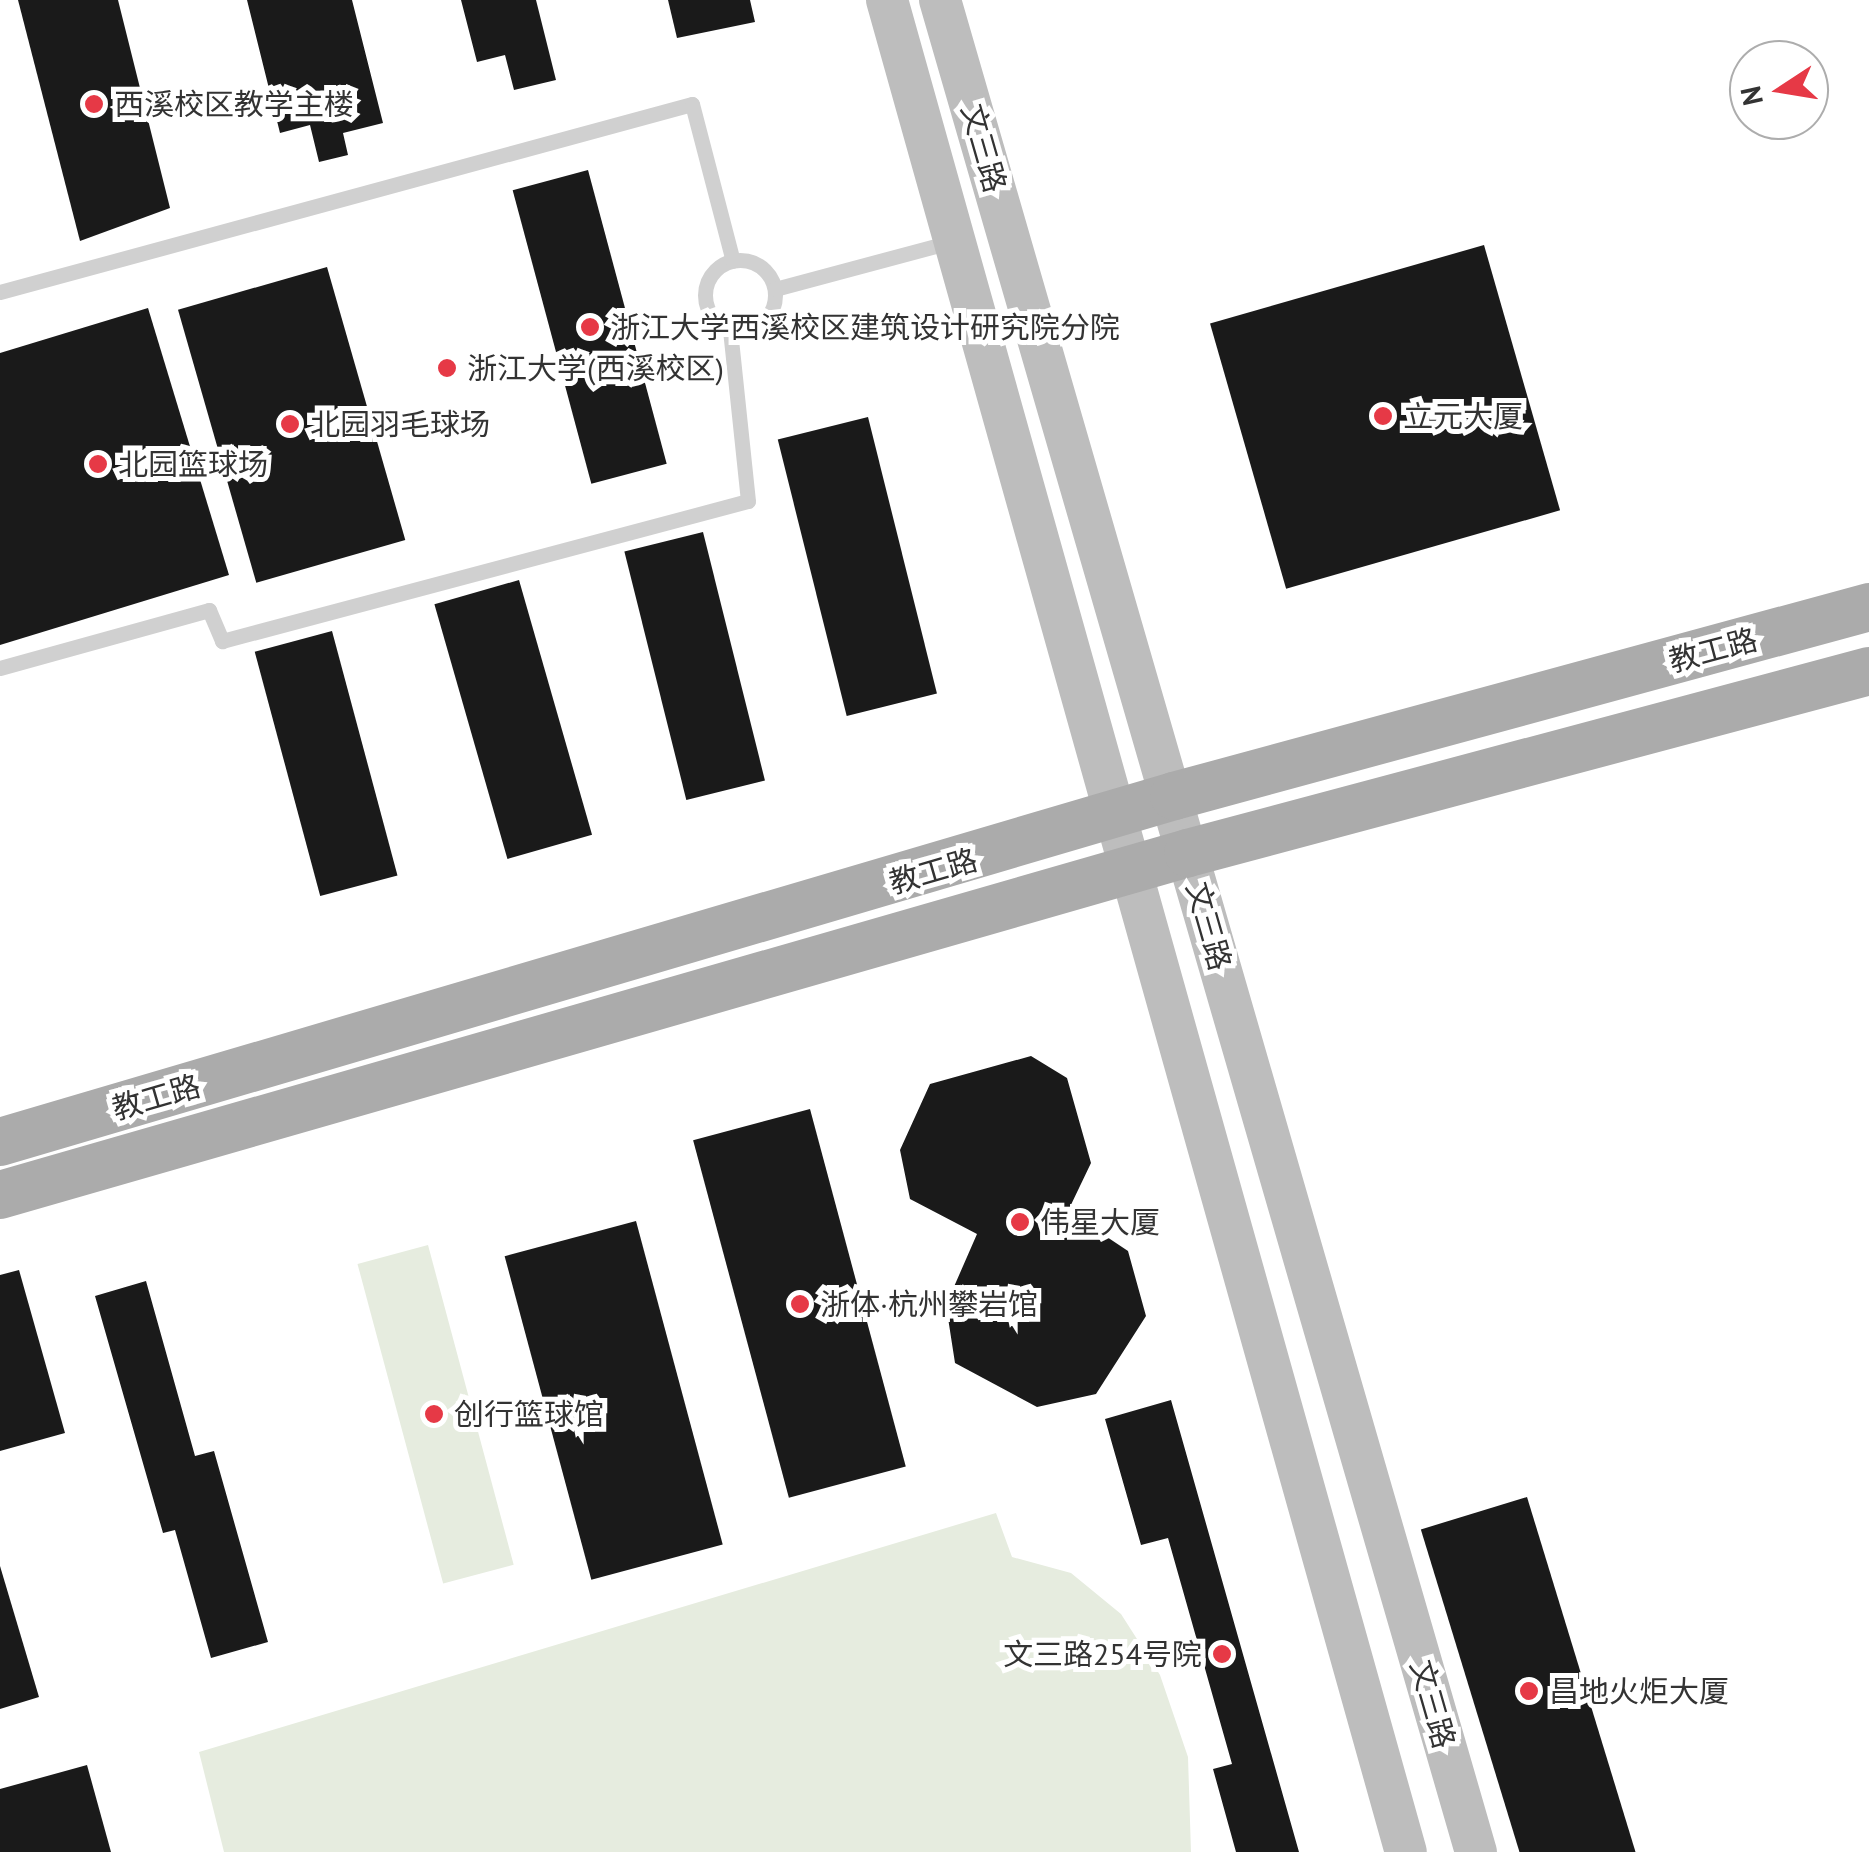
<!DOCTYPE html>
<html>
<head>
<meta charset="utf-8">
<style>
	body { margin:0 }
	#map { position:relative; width:1869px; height:1852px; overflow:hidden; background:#fff; font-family:"PT Sans","Noto Sans SC",sans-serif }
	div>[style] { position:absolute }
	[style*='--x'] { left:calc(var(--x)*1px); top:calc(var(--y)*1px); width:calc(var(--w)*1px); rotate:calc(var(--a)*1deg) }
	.green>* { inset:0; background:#e6ecdf; transform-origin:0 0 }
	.building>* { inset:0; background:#1a1a1a; transform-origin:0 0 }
	.service>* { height:15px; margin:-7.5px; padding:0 7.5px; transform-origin:7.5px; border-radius:7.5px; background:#d0d0d0 }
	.service>.ring { margin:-7.5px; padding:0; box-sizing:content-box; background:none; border:15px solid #d0d0d0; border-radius:50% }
	.secondary>* { height:42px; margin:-21px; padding:0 21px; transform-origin:21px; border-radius:21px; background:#bdbdbd }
	.primary>* { height:48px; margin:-24px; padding:0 24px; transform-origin:24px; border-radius:24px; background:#ababab }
	.dots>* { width:28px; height:28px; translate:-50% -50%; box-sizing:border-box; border:5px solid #fff; border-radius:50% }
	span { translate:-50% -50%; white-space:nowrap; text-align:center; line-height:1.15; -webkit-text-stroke:10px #fff; paint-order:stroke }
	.poi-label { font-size:30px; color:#333 }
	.left { translate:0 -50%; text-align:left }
	.right { translate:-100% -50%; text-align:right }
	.street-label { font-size:30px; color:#333 }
	.north { position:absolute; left:1729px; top:40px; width:100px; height:100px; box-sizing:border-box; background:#fff; border:2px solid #adadad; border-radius:50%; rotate:258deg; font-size:28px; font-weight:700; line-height:40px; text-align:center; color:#333 }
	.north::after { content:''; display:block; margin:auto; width:35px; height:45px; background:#e63946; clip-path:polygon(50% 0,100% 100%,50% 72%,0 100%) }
</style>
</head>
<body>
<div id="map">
	<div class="green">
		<div style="left:428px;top:1245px;width:331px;height:73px;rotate:75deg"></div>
		<div style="clip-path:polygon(996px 1513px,1012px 1557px,1071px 1573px,1121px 1614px,1160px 1675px,1188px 1757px,1191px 1852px,224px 1852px,199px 1752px)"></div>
	</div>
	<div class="building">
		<div style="clip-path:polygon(18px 0,118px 0,170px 208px,80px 241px)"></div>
		<div style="clip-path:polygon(247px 0,352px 0,383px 123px,343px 133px,348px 155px,319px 162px,310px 125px,280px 133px)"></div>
		<div style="clip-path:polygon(461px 0,536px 0,556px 80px,514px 90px,505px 55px,477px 62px)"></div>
		<div style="clip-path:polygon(668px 0,750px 0,755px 22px,677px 38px)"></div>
		<div style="left:588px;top:170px;width:304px;height:78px;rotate:75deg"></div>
		<div style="left:1484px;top:245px;width:276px;height:285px;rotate:74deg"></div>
		<div style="left:327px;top:267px;width:284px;height:155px;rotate:74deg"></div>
		<div style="clip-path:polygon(148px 308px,229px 575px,0 645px,0 353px)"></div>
		<div style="left:868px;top:417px;width:285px;height:93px;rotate:76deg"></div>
		<div style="left:703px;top:532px;width:256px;height:81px;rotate:76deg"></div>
		<div style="left:519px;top:580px;width:265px;height:88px;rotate:74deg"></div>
		<div style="left:332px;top:631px;width:253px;height:80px;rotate:75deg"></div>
		<div style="clip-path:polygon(1031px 1056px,1067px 1078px,1091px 1163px,1068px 1211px,1128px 1251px,1146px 1316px,1096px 1394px,1037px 1407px,955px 1363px,946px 1305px,977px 1234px,910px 1199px,900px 1150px,930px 1084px)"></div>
		<div style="left:810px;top:1109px;width:370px;height:121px;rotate:75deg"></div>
		<div style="left:636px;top:1221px;width:335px;height:136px;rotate:75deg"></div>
		<div style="clip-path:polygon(19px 1270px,65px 1433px,0 1451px,0 1275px)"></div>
		<div style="clip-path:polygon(146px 1281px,195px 1456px,214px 1451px,268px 1642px,211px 1658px,175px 1530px,163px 1533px,95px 1296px)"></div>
		<div style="clip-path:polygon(1171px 1400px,1299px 1852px,1236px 1852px,1213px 1769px,1232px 1764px,1168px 1538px,1141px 1545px,1105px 1419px)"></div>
		<div style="left:1527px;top:1497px;width:372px;height:111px;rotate:73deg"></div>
		<div style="clip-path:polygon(0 1566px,39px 1697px,0 1709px)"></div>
		<div style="clip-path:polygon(87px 1765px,111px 1852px,0 1852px,0 1789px)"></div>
	</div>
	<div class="service">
		<div class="ring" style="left:705px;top:260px;width:55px;height:55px"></div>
		<div style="--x:775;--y:289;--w:181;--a:-15"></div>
		<div style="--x:0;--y:292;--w:717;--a:-15.2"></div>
		<div style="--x:692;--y:104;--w:162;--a:75.4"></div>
		<div style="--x:0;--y:668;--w:217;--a:-15.5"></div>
		<div style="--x:209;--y:610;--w:34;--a:67"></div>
		<div style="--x:222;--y:641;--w:544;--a:-14.9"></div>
		<div style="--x:748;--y:501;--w:173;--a:-96"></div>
	</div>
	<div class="secondary">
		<div style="--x:887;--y:0;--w:1923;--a:74.35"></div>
		<div style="--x:940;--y:0;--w:1928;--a:73.86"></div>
	</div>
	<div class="primary">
		<div style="--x:0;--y:1142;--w:1224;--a:-16.42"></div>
		<div style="--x:1174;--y:796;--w:720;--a:-15.21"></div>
		<div style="--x:0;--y:1195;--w:1236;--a:-16.06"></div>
		<div style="--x:1188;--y:853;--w:705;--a:-14.96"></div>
	</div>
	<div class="dots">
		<div style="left:94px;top:104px;background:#e63946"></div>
		<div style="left:590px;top:327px;background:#e63946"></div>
		<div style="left:447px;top:368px;background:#e63946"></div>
		<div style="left:1383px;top:416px;background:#e63946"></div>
		<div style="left:290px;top:424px;background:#e63946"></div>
		<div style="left:98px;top:464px;background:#e63946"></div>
		<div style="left:1020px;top:1222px;background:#e63946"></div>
		<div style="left:800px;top:1304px;background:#e63946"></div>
		<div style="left:434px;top:1414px;background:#e63946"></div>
		<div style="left:1222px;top:1654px;background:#e63946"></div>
		<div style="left:1529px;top:1691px;background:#e63946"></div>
	</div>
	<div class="poi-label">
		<span class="left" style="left:114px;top:104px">西溪校区教学主楼</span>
		<span class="left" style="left:610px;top:327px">浙江大学西溪校区建筑设计研究院分院</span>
		<span class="left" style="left:467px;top:368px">浙江大学(西溪校区)</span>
		<span class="left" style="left:1403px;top:416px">立元大厦</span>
		<span class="left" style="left:310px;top:424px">北园羽毛球场</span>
		<span class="left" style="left:118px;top:464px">北园篮球场</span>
		<span class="left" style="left:1040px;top:1222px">伟星大厦</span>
		<span class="left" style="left:820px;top:1304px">浙体·杭州攀岩馆</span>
		<span class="left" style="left:454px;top:1414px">创行篮球馆</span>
		<span class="right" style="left:1202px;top:1654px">文三路254号院</span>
		<span class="left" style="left:1549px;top:1691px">昌地火炬大厦</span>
	</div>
	<div class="street-label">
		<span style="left:984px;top:148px;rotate:74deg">文三路</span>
		<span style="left:1713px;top:650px;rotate:-15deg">教工路</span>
		<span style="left:933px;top:871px;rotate:-16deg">教工路</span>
		<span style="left:1209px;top:926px;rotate:74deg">文三路</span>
		<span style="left:156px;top:1097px;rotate:-16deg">教工路</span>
		<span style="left:1433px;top:1704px;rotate:74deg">文三路</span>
	</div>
	<div class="north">N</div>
</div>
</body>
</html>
